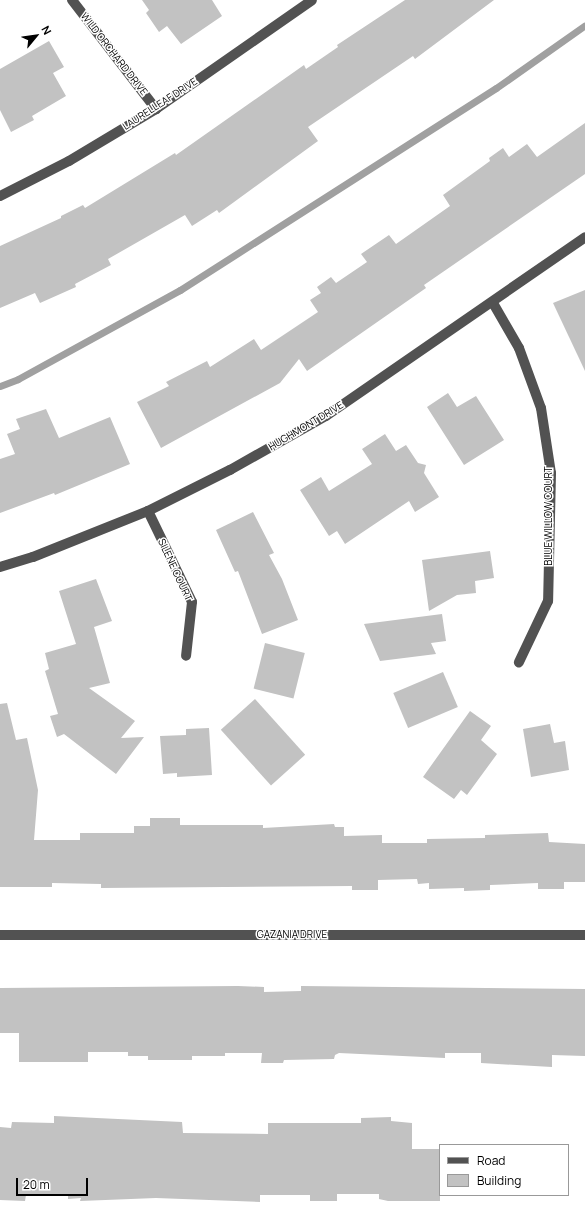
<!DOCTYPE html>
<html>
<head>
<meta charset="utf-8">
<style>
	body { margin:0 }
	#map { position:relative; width:585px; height:1212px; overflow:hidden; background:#fff; font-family:Manrope,sans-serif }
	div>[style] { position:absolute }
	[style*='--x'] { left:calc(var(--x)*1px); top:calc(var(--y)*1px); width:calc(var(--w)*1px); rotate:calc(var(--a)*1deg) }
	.stream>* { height:7px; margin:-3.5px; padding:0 3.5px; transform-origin:3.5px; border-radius:3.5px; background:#a0a0a0 }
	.building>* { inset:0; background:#c2c2c2; transform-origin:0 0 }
	.minor>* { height:10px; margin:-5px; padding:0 5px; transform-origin:5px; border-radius:5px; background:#525252 }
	span { translate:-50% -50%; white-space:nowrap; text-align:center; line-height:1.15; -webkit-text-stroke:3px #fff; paint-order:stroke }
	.street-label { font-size:10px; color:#000 }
	.legend { position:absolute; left:439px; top:1144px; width:130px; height:52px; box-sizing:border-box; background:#fff; border:1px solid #999; margin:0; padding:5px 7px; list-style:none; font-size:12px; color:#000 }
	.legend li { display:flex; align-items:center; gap:8px; height:20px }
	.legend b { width:20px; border:1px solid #999 }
	.north { position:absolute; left:16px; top:16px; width:40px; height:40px; -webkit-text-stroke:3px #fff; paint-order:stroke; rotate:61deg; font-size:11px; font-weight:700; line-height:16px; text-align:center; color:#000 }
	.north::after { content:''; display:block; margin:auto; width:14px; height:18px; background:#000; clip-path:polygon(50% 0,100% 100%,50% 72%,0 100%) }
	.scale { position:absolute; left:16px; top:1178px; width:72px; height:18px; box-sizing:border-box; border:2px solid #000; border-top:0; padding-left:5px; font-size:12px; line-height:14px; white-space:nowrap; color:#000; -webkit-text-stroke:3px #fff; paint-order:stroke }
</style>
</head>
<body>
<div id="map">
	<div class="stream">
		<div style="--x:0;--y:386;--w:19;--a:-21"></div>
		<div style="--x:18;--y:379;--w:185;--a:-28.8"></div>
		<div style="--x:180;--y:290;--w:375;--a:-32.6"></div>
		<div style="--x:496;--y:88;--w:108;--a:-35.2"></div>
	</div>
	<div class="building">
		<div style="clip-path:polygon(142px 0,212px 0,222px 16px,181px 44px,167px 26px,159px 32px,146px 13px,149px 10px)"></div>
		<div style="clip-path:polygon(405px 0,494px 0,415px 59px,413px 56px,308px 127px,318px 141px,219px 213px,217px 210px,192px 226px,185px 215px,108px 259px,111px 265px,75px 284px,76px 287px,40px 303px,35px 293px,0 308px,0 246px,61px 218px,61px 216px,83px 205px,85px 208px,175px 153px,176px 155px,304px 65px,306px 69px,338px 47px,337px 45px)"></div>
		<div style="clip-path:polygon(49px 41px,64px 67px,53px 73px,66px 96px,32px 116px,34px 120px,11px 132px,0 110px,0 69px)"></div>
		<div style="clip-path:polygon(585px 123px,585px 174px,424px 285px,426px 288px,307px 371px,299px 359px,280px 383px,161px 448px,137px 402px,169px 386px,166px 382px,207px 361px,210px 367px,254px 339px,261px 350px,318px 312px,310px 300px,321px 293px,317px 287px,331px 277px,336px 283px,367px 262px,361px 254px,389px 235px,396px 244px,450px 206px,443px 195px,490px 161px,489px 158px,503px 148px,509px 157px,527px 144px,537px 157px)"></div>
		<div style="clip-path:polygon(585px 290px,585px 371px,553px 303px)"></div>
		<div style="clip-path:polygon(448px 393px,457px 407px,476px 396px,504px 440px,464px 465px,427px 407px)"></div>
		<div style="clip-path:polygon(46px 409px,59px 438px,110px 417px,130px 464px,55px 495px,54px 493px,0 513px,0 459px,15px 454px,7px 434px,20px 429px,16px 419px)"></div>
		<div style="clip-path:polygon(385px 434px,396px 451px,406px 445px,418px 463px,426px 465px,424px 473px,439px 497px,415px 512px,409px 501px,345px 544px,337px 531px,329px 536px,300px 490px,321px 477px,329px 491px,372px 464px,362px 449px)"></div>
		<div style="clip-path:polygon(253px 512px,274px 553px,269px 555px,282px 579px,298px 620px,262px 634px,238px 571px,235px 572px,216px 530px)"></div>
		<div style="clip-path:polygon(490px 551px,494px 578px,475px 581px,476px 593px,457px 595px,429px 611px,422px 560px)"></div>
		<div style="clip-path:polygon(96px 579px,112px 621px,94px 627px,110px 683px,89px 688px,135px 721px,121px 738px,144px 737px,116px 774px,64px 734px,57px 737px,50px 716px,58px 714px,45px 671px,49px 669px,45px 653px,76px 644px,59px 591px)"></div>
		<div style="clip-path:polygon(442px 614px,446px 641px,431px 643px,436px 654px,380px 661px,364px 624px)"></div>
		<div style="left:265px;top:643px;width:41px;height:47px;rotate:14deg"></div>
		<div style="left:443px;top:672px;width:38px;height:54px;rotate:67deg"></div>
		<div style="left:255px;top:699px;width:75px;height:46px;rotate:48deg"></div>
		<div style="clip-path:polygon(7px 703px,16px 740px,27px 738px,38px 790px,34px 840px,80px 840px,80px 833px,134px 833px,134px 826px,150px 826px,150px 818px,180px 818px,180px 825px,263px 825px,263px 828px,334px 824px,335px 827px,344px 827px,344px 836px,382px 835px,382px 843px,427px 843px,427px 839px,485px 838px,485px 835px,548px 833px,549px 842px,585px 844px,585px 882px,564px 882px,564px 889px,538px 889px,538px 883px,490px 885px,490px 890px,464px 891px,464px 888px,429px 889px,429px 883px,418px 884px,417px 879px,378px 880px,378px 890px,352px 890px,352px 886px,101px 888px,101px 884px,52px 883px,52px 887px,0 887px,0 704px)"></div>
		<div style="clip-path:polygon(470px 711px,491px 726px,481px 740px,497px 754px,467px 795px,461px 790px,454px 799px,423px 777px)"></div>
		<div style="clip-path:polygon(550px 724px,554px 743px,565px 741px,569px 770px,531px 777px,523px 729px)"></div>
		<div style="clip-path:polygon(209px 728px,212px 775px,177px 777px,177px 773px,163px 774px,160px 736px,186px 735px,186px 729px)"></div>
		<div style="clip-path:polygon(238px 986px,264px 987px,264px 992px,301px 991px,301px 986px,585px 989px,585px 1056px,552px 1055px,552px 1067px,481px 1063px,481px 1053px,445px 1053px,445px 1058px,339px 1053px,335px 1055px,334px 1059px,284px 1060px,283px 1063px,261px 1063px,262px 1053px,225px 1053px,225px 1056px,192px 1056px,192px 1060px,148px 1060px,148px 1056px,128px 1056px,128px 1052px,88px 1052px,88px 1062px,19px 1062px,19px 1033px,0 1033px,0 988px)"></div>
		<div style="clip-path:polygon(54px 1116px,182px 1122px,183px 1133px,268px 1134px,268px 1123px,361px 1123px,361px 1118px,391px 1117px,391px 1121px,412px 1123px,412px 1149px,440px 1149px,440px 1201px,388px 1201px,379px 1199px,379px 1194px,337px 1194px,337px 1201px,310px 1201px,310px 1195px,260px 1195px,260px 1202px,156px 1198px,80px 1201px,81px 1198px,68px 1199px,68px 1195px,26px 1195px,25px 1201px,0 1200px,0 1127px,11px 1128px,12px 1122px,54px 1123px)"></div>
	</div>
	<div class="minor">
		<div style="--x:72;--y:0;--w:138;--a:52.4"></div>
		<div style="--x:0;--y:196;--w:77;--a:-26.9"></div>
		<div style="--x:69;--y:161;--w:101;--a:-30.9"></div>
		<div style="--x:156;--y:109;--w:190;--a:-34.9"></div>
		<div style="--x:493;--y:303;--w:52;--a:60"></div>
		<div style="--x:519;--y:348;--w:64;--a:69.9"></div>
		<div style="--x:541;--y:408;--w:66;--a:81.3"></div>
		<div style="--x:551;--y:473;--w:128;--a:91.3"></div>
		<div style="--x:548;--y:601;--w:68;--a:115.4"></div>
		<div style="--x:148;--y:511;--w:101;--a:64.2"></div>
		<div style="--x:192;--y:602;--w:54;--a:96.3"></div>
		<div style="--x:0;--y:567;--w:34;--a:-17"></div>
		<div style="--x:33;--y:557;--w:124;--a:-21.8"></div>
		<div style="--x:148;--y:511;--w:92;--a:-26.6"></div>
		<div style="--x:230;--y:470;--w:110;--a:-29.4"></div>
		<div style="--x:326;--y:416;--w:315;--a:-34.6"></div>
		<div style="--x:0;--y:935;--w:585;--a:0"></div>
	</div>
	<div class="street-label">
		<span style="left:114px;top:54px;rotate:52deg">WILD ORCHARD DRIVE</span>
		<span style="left:160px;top:104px;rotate:-33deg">LAURELLEAF DRIVE</span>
		<span style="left:306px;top:426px;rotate:-31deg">HUGHMONT DRIVE</span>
		<span style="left:549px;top:516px;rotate:-90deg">BLUE WILLOW COURT</span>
		<span style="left:175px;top:570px;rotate:65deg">SILENE COURT</span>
		<span style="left:292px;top:935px">GAZANIA DRIVE</span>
	</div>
	<ul class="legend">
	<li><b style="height:5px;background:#525252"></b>Road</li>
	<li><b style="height:11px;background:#c2c2c2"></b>Building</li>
	</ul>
	<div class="north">N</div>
	<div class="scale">20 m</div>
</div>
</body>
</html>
